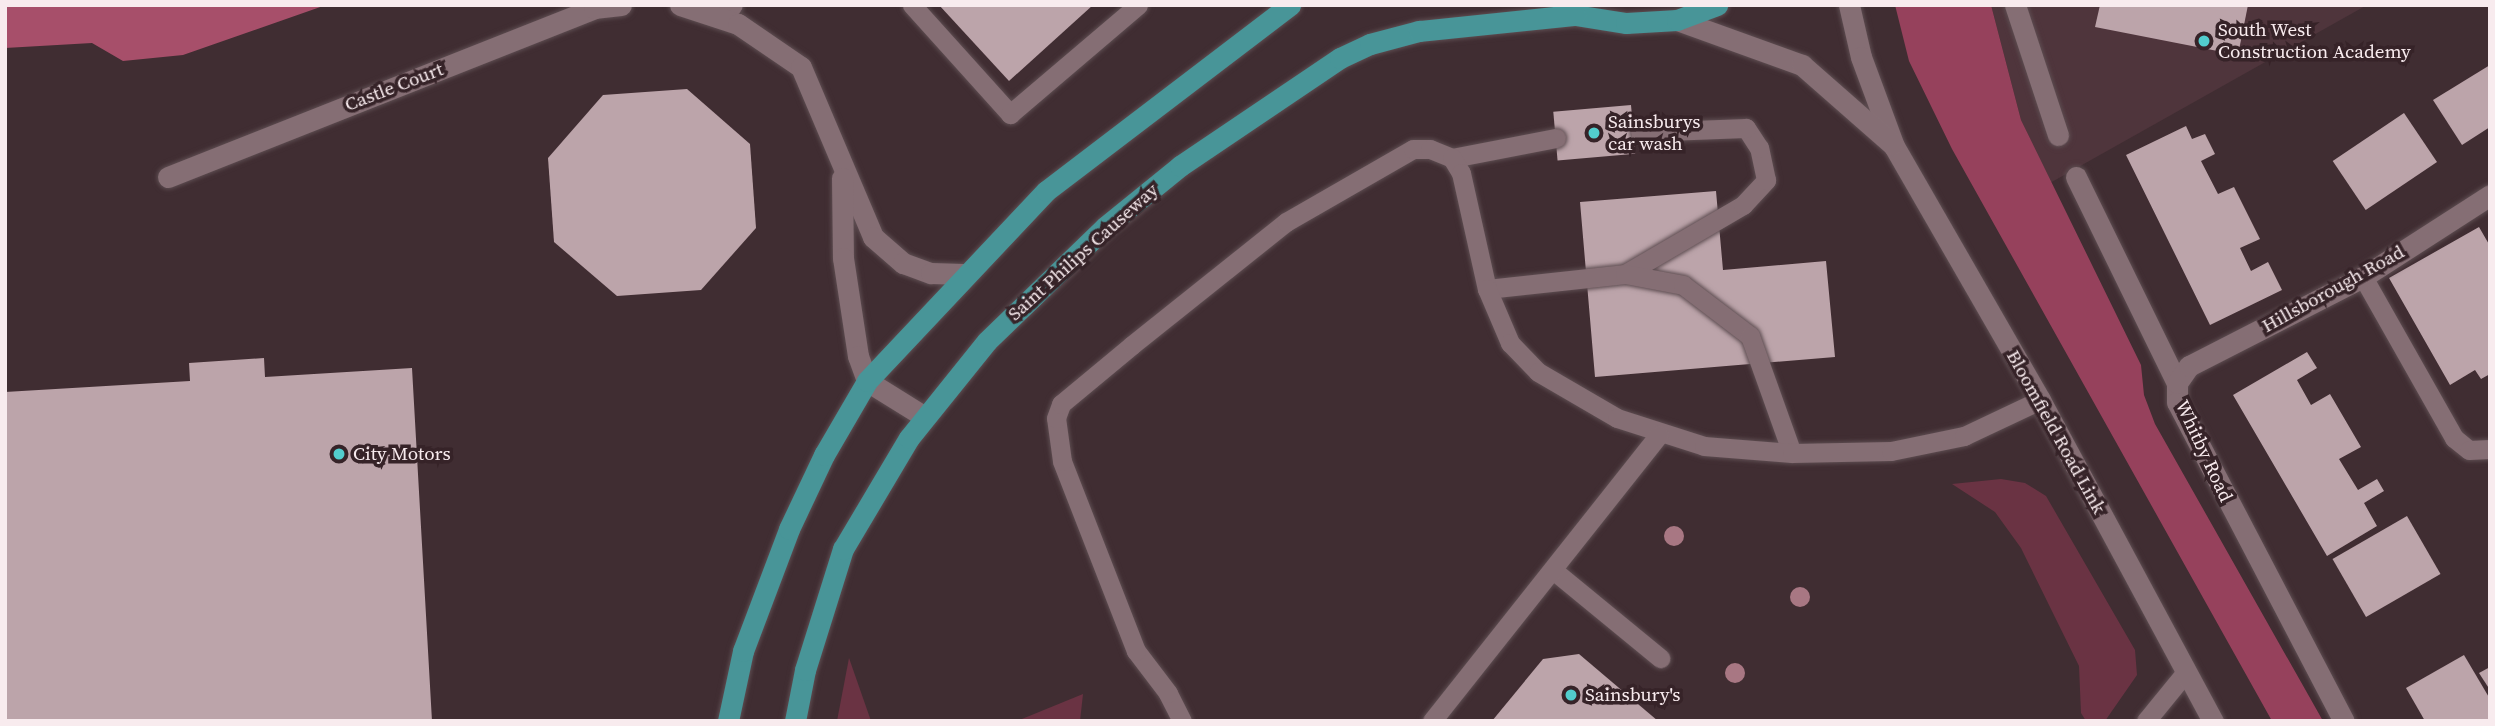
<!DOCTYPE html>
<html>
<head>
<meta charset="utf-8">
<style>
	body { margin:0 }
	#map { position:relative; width:2495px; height:726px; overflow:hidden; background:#402d32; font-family:"Source Serif 4",serif }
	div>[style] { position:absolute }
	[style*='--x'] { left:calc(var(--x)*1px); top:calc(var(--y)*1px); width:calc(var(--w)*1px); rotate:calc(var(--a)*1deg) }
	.built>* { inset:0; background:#4f353c }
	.green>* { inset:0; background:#6a3343 }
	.forest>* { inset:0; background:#96415c }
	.water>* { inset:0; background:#a74f6a }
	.building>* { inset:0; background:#bca4aa; transform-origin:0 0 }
	.roads { filter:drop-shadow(0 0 2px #5d4d51) drop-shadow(0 0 2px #5d4d51) }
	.lane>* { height:19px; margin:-9.5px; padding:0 9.5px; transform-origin:9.5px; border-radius:9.5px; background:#856e74 }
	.street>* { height:21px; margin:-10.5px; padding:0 10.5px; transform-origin:10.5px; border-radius:10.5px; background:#856e74 }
	.primary>* { height:21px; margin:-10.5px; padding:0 10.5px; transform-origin:10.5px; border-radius:10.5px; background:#489598 }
	.trees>* { width:20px; height:20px; margin:-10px; border-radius:50%; background:#a87783 }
	.dots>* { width:19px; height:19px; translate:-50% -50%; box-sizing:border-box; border:4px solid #362328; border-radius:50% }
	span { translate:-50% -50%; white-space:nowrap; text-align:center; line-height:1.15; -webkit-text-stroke:7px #362328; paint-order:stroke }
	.poi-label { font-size:19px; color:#f8ebee }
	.left { translate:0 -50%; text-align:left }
	.street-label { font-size:19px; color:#f8ebee }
	.frame { position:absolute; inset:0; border:7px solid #f8ebee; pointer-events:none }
</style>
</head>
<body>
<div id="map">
	<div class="built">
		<div style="clip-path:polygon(1991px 5px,2367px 5px,2050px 183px,2021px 120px)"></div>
	</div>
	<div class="green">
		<div style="clip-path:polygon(2001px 479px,2025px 483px,2046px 496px,2135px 650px,2137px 675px,2105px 721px,2086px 721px,2081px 713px,2079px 666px,2021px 548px,1995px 512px,1952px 484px)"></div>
		<div style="clip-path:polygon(849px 658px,871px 721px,837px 721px)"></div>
		<div style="clip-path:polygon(1083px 694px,1080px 721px,1017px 721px)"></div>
	</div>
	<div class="forest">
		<div style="clip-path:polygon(1895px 5px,1991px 5px,2021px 120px,2141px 365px,2144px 395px,2155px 424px,2323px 721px,2272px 721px,1952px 149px,1909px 61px)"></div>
	</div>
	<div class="water">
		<div style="clip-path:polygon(5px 5px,326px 5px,183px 55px,123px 61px,92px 43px,5px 48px)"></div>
	</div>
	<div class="building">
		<div style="clip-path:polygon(939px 5px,1093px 5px,1009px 81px)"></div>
		<div style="clip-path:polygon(2100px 5px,2248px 5px,2238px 55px,2095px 27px)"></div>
		<div style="clip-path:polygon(2490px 65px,2490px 127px,2462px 145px,2433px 100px)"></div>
		<div style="clip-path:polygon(687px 89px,750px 144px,756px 228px,701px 290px,617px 296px,554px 242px,548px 158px,603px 95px)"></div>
		<div style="left:1631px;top:105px;width:49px;height:78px;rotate:85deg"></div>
		<div style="left:2404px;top:113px;width:59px;height:86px;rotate:56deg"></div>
		<div style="clip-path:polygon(2186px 126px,2192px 139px,2205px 134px,2215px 154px,2201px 161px,2218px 194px,2234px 187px,2260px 239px,2240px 248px,2251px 271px,2268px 262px,2282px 290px,2210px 325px,2126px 155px)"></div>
		<div style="clip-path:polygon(1716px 191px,1723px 270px,1826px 261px,1835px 357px,1595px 377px,1580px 202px)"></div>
		<div style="clip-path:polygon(2479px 227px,2490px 246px,2490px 374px,2481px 379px,2475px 370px,2450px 385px,2389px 278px)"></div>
		<div style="clip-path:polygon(2307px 352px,2317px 368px,2297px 380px,2311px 405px,2330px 394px,2361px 447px,2339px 459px,2358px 490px,2377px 479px,2384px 491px,2364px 503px,2377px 526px,2327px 556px,2233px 395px)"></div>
		<div style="clip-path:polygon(264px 358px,265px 377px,412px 368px,432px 721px,5px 721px,5px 392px,190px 381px,189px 363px)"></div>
		<div style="left:2407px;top:516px;width:67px;height:86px;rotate:60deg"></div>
		<div style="clip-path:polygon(1579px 654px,1658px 721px,1492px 721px,1543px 659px)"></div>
		<div style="clip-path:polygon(2464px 655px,2490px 699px,2490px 721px,2425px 721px,2406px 688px)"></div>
		<div style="clip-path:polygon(2490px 667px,2490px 690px,2479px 673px)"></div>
	</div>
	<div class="roads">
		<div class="lane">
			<div style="--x:912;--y:5;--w:147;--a:48"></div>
			<div style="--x:1010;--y:114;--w:168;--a:-40.4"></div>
			<div style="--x:720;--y:18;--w:18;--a:-45"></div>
			<div style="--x:1452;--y:158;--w:106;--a:-10.9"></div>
			<div style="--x:1625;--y:274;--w:137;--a:-30.3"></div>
			<div style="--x:1743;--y:205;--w:34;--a:-47"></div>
			<div style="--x:1766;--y:180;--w:33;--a:-102"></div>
			<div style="--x:1759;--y:148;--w:24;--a:-123"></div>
			<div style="--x:1746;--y:128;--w:106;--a:177.8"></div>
			<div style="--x:2363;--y:277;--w:185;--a:60.5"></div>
			<div style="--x:2454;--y:438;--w:19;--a:39"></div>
			<div style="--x:2469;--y:450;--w:21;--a:-3"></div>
			<div style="--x:1487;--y:289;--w:139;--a:-6.2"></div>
			<div style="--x:1625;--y:274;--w:59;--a:10.7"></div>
			<div style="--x:1683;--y:285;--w:84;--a:37.3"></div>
			<div style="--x:1750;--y:336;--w:124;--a:70.3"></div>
			<div style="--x:1553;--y:570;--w:139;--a:39.4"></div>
			<div style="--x:1182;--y:721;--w:31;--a:-117"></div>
			<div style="--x:1168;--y:693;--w:53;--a:-127.3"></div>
			<div style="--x:1136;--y:651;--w:204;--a:-111.3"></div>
			<div style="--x:1062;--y:461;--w:43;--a:-97.9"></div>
			<div style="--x:1056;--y:418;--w:15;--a:-70"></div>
			<div style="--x:1061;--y:404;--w:92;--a:-39.7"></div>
			<div style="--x:1132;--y:345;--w:197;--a:-38.6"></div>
			<div style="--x:1286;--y:222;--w:146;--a:-29.9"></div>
			<div style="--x:1413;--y:149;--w:17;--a:0"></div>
			<div style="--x:1430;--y:149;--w:24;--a:22"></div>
			<div style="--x:1452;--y:158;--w:17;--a:59"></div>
			<div style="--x:1461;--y:173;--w:119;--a:77.4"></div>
			<div style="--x:1487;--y:289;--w:59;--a:66.9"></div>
			<div style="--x:1510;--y:343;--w:40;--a:46"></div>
			<div style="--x:1538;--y:372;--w:91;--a:30.2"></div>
			<div style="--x:1617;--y:418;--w:91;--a:17.8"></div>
			<div style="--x:1704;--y:446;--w:88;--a:4.5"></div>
			<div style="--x:1792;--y:453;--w:99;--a:-1.2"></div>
			<div style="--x:1891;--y:451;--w:75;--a:-11.6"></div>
			<div style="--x:1964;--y:436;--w:84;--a:-25.3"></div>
			<div style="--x:1432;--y:721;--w:365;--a:-51.6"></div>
			<div style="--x:2146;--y:721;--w:63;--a:-50.8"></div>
		</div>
		<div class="street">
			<div style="--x:680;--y:5;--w:61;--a:18.1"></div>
			<div style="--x:738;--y:24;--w:76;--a:34.3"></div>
			<div style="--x:801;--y:67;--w:185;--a:67"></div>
			<div style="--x:873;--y:237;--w:40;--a:41"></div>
			<div style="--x:903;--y:263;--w:30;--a:20"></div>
			<div style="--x:931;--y:273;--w:32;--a:2"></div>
			<div style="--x:1849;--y:5;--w:53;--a:77"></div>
			<div style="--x:1861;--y:57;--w:95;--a:69.7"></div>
			<div style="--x:1894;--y:146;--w:293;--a:60.1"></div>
			<div style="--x:2040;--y:400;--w:365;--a:61.7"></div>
			<div style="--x:2015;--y:5;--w:137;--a:71.7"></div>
			<div style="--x:1677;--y:20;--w:133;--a:19.8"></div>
			<div style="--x:1802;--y:65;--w:120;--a:41.3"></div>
			<div style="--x:168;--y:177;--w:458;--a:-21.6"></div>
			<div style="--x:594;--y:8;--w:27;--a:-6"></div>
			<div style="--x:2076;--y:177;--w:229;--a:63.9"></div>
			<div style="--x:2177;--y:383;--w:19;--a:90"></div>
			<div style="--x:2177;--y:402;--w:360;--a:62.4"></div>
			<div style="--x:842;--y:178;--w:80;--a:89.3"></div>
			<div style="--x:843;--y:258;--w:99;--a:81.3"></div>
			<div style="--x:858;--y:356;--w:27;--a:70"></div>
			<div style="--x:867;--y:381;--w:68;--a:31.8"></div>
			<div style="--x:2177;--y:383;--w:21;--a:-55"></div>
			<div style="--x:2189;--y:366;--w:195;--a:-27.1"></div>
			<div style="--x:2363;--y:277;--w:151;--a:-32.8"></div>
		</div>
		<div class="primary">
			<div style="--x:1563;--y:8;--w:14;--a:30"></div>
			<div style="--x:1575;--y:15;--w:52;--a:8.9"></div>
			<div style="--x:1626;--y:23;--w:51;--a:-3.4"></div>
			<div style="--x:1677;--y:20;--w:43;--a:-20.6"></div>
			<div style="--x:728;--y:721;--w:72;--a:-77.9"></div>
			<div style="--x:743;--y:651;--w:130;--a:-69.3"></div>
			<div style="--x:789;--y:529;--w:82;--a:-64.7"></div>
			<div style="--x:824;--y:455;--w:86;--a:-59.8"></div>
			<div style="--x:867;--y:381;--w:261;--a:-46.7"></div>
			<div style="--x:1046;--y:191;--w:307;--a:-37.3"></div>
			<div style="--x:795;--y:721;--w:52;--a:-78.9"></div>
			<div style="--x:805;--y:670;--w:127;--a:-72.6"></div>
			<div style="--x:843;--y:549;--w:129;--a:-59.3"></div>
			<div style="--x:909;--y:438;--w:124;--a:-51.2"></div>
			<div style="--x:987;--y:341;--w:164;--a:-44"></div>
			<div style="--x:1105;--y:227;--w:97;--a:-39.1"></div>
			<div style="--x:1180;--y:166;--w:193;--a:-34"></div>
			<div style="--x:1340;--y:58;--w:33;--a:-25"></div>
			<div style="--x:1370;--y:44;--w:51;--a:-14.9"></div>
			<div style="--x:1419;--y:31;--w:157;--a:-5.9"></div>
		</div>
	</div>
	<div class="trees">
		<div style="left:1674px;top:536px"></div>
		<div style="left:1800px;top:597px"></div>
		<div style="left:1735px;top:673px"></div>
	</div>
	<div class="dots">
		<div style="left:2204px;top:41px;background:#52cdcd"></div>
		<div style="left:1594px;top:133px;background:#52cdcd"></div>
		<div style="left:339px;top:454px;background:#52cdcd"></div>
		<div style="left:1571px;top:695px;background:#52cdcd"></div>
	</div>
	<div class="poi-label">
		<span class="left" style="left:2218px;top:41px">South West<br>Construction Academy</span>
		<span class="left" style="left:1608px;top:133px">Sainsburys<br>car wash</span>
		<span class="left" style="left:353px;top:454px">City Motors</span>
		<span class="left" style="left:1585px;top:695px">Sainsbury's</span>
	</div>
	<div class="street-label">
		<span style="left:394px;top:87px;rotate:-21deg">Castle Court</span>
		<span style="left:1083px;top:252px;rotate:-42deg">Saint Philips Causeway</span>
		<span style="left:2333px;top:289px;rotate:-29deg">Hillsborough Road</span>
		<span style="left:2056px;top:432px;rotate:61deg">Bloomfield Road Link</span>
		<span style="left:2204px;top:451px;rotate:65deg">Whitby Road</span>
	</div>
	<div class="frame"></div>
</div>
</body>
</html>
